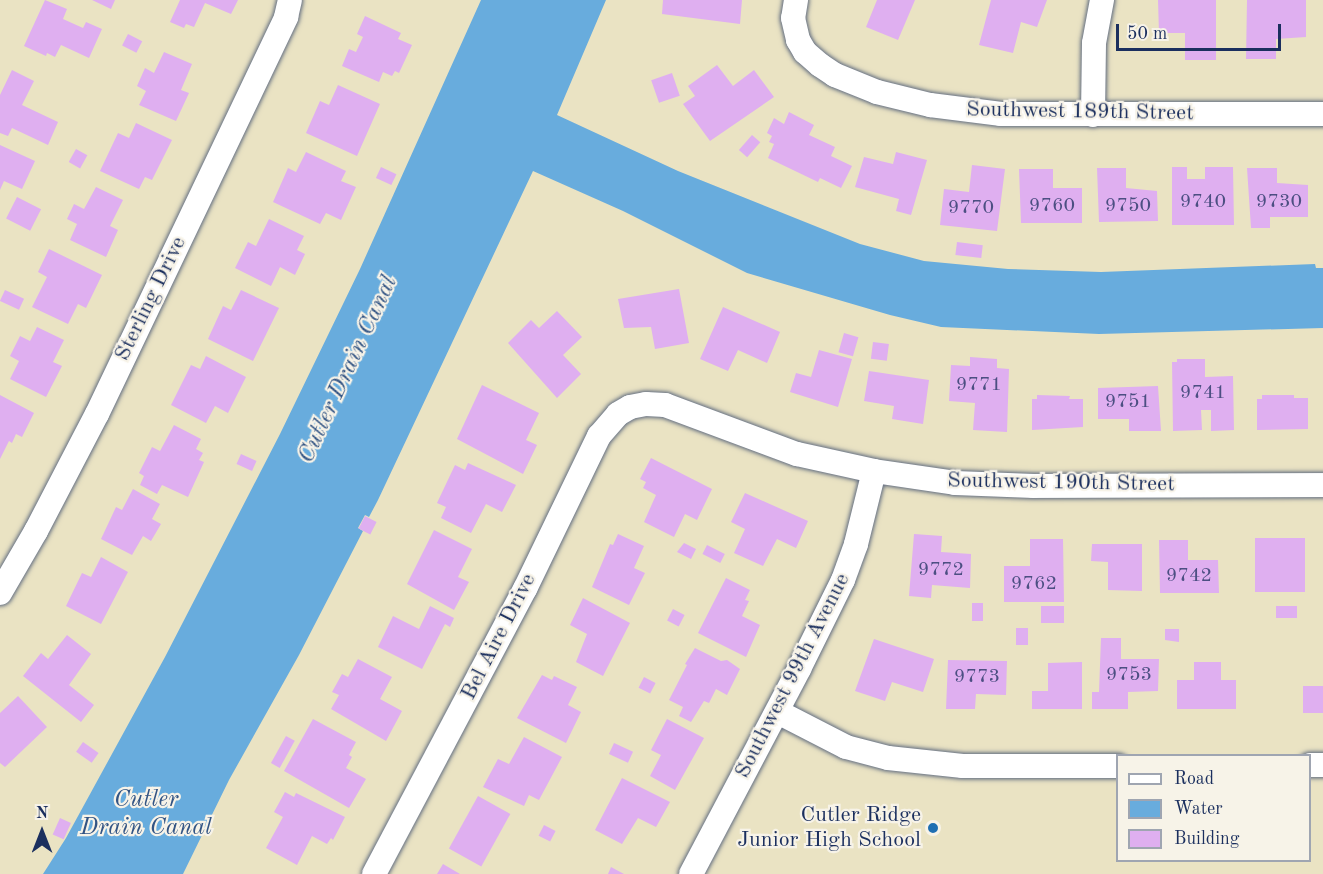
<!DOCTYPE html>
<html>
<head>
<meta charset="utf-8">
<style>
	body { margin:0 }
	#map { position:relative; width:1323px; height:874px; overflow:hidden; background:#eae3c3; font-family:"Old Standard TT",serif }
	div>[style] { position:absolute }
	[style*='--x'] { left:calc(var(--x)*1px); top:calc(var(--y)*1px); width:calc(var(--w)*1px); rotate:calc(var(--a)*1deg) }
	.water>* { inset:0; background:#68acdd }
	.building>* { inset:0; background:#dfaff0; transform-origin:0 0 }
	.roads { filter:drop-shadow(0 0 2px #636e81) drop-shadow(0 0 2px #636e81) }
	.minor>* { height:24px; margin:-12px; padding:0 12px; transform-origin:12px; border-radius:12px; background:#fff }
	.dots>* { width:16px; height:16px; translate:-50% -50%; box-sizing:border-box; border:3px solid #f7f3e8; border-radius:50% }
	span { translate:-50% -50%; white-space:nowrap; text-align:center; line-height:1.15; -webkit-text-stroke:4.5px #f7f3e8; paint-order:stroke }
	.number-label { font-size:20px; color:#4c4f82 }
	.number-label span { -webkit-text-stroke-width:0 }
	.street-label { font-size:22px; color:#1b2f5e }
	.poi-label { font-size:22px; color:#1b2f5e }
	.right { translate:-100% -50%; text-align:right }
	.water-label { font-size:24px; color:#325484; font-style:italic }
	.legend { position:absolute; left:1116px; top:754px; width:195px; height:108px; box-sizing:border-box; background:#f7f3e8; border:2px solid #9fa5b1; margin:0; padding:8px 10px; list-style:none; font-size:18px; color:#1b2f5e }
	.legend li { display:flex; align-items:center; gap:12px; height:30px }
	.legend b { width:30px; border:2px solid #9fa5b1 }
	.north { position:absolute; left:12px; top:802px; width:60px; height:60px; -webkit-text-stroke:4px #f7f3e8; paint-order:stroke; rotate:0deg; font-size:16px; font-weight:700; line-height:24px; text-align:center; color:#1b2f5e }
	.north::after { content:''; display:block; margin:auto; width:21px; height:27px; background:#1b2f5e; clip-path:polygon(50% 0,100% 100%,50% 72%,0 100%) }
	.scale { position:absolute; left:1116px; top:24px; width:165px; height:27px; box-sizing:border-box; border:3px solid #1b2f5e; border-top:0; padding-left:8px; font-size:18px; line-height:21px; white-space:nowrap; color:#1b2f5e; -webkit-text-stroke:4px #f7f3e8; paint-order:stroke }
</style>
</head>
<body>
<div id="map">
	<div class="water">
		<div style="clip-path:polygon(481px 0,606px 0,557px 115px,678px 171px,860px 244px,924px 261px,1008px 269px,1101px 272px,1315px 264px,1316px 268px,1323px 268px,1323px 328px,1099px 334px,941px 327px,890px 315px,747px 273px,623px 211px,533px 171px,378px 500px,369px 517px,365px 515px,358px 528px,363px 531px,299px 655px,229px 780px,183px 874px,43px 874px,66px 838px,165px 657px,280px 434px,360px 269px)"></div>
	</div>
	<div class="building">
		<div style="clip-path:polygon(45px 0,67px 9px,63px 19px,83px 28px,86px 22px,102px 29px,89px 58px,61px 45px,55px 57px,47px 53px,46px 56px,24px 46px)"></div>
		<div style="clip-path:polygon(92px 0,115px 0,111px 9px)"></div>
		<div style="clip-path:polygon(180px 0,238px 0,231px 14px,205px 3px,194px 27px,186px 24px,184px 28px,170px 22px)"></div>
		<div style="clip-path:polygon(663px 0,742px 0,740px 24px,662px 14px)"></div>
		<div style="clip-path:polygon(877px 0,915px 0,898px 40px,866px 27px)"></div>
		<div style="clip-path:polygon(991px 0,1047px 0,1037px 27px,1021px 22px,1013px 53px,979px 45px)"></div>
		<div style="clip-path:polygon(1158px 0,1216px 0,1216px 60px,1185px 60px,1185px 33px,1159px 33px)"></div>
		<div style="clip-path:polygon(1247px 0,1306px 0,1306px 37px,1276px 39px,1276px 59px,1246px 59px)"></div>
		<div style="clip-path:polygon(365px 16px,401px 33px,398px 39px,412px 45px,399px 73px,395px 71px,392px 76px,383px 72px,379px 82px,342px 66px,349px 49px,356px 52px,363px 37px,357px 34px)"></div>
		<div style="left:128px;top:34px;width:16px;height:13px;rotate:27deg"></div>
		<div style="clip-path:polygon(164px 52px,192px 64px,181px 90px,189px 93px,176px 121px,139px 105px,146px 91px,137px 86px,145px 68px,154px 73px)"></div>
		<div style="clip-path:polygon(717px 65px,733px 86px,754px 70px,774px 97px,710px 141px,683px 104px,695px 96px,688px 86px)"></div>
		<div style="clip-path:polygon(12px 70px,34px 81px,22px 105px,58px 122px,48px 145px,12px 128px,8px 136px,0 133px,0 95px)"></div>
		<div style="left:672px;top:73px;width:24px;height:22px;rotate:71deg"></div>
		<div style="clip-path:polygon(338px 85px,380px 104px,357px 156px,306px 133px,320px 101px,329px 105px)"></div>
		<div style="clip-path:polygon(789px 112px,814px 125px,809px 135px,835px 147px,831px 156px,852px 166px,841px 188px,820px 178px,818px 182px,768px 158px,774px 144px,769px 142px,772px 136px,767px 133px,774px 118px,784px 124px)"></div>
		<div style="clip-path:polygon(136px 123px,172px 140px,152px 180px,145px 177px,139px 189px,100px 171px,118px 133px,129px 138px)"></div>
		<div style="left:752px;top:135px;width:11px;height:20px;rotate:41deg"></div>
		<div style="clip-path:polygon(0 145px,35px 161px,22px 189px,4px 181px,0 190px)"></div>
		<div style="left:76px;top:149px;width:13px;height:15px;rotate:29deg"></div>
		<div style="clip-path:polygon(306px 152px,346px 171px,341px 181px,356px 187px,341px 220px,326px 213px,320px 224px,273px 202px,288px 168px,296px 172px)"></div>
		<div style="clip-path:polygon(896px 152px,927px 160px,911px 215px,896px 211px,899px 199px,855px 187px,864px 157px,893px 164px)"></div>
		<div style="clip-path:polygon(972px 165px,1005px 169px,997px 231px,940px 225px,944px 189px,969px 192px)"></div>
		<div style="left:381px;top:167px;width:17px;height:12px;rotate:25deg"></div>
		<div style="clip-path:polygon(1172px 167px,1187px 167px,1187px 179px,1205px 179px,1205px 167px,1233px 167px,1234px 225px,1172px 225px)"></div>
		<div style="clip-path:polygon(1097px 168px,1126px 168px,1126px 188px,1157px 191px,1158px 221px,1099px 222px)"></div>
		<div style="clip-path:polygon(1247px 168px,1277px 168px,1277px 183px,1308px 185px,1308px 217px,1270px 217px,1270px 228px,1251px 228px)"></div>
		<div style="clip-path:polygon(1019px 169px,1053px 169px,1053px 188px,1082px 188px,1082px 223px,1021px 223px)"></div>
		<div style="clip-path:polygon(96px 187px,123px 200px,110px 226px,118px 230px,106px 257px,70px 240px,77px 224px,67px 219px,74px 204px,84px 209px)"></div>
		<div style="left:17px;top:197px;width:27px;height:24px;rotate:27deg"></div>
		<div style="clip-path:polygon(269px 219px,304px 236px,297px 250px,305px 254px,295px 275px,280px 267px,271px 286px,235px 268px,248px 242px,256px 246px)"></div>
		<div style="left:957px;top:242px;width:26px;height:13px;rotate:7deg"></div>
		<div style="clip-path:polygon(49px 249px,102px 275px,86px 308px,78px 304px,68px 324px,32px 307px,47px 277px,38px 272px)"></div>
		<div style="clip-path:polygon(679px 289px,689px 343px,655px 349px,651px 327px,624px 328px,618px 299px)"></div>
		<div style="left:5px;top:290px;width:21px;height:12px;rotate:25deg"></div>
		<div style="clip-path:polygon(241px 290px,279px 308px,253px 361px,208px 339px,223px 306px,231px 310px)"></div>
		<div style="clip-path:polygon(723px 307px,780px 332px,767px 363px,738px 350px,728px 371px,700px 359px)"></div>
		<div style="clip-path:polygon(557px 311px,582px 337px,563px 355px,581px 374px,557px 398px,508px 343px,531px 320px,539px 328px)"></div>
		<div style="clip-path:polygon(37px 327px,64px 340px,53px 362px,62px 366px,46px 397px,10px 379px,19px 361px,10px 356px,20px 336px,30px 341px)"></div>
		<div style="left:844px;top:333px;width:15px;height:20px;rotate:16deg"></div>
		<div style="left:873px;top:342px;width:16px;height:17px;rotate:7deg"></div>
		<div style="clip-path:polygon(819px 350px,852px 359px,838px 407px,790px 392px,796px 373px,811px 377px)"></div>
		<div style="clip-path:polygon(206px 356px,246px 377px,228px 413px,215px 406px,206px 423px,171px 405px,191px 365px,200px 369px)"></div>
		<div style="clip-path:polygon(970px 357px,997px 359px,997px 368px,1009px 369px,1007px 432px,973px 430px,975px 403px,949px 401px,951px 365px,970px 366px)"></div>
		<div style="clip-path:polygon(1177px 359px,1205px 359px,1205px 377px,1233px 376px,1234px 430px,1211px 431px,1211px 410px,1201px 410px,1202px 430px,1173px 431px,1172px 362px,1177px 362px)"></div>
		<div style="clip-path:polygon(869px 371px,929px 380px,923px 424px,892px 419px,894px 406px,864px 401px)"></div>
		<div style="clip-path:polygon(482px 385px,539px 413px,526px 440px,537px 445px,523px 474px,457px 439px)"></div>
		<div style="clip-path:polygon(1158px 386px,1161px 431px,1129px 431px,1129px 419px,1098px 419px,1098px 388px)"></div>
		<div style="clip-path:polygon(0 395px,34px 413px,22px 437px,16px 434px,12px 443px,9px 441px,0 459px)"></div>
		<div style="clip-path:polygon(1037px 395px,1070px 396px,1069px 399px,1083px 399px,1083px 427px,1032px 430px,1032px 399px,1037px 399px)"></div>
		<div style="clip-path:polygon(1262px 395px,1294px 395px,1294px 398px,1308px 398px,1308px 429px,1257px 430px,1257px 399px,1262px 399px)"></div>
		<div style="clip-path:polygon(174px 425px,201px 439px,196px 449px,203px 453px,199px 460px,204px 462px,188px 497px,162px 485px,157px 494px,140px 485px,144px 476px,139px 473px,152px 447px,160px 451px)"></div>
		<div style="left:241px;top:454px;width:17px;height:11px;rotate:24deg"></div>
		<div style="clip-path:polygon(651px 458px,712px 489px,697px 520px,685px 514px,674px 537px,644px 522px,656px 495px,643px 488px,646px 482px,640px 479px)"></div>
		<div style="clip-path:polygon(468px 463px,516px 485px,502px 512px,486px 504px,471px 533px,441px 518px,446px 507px,437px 503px,455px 465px,465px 470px)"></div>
		<div style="clip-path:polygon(133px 489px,160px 504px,152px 519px,161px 524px,151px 541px,143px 536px,132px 555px,101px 539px,116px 507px,122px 510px)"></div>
		<div style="clip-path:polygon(745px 493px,808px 521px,796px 548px,777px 539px,763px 566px,734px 553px,745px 529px,731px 522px)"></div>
		<div style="left:365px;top:516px;width:13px;height:14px;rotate:27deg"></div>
		<div style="clip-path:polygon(434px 530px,472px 549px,458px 577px,469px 582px,454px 610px,407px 584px)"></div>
		<div style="clip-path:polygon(618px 534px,644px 546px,634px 568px,645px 573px,629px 605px,592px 587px,610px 544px,613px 545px)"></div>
		<div style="clip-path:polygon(914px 534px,942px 536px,941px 552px,971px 554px,970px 588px,932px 585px,931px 598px,909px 596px)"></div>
		<div style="left:1255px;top:538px;width:50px;height:54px"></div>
		<div style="clip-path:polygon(1030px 539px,1063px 539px,1064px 602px,1004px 602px,1004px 566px,1030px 566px)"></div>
		<div style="clip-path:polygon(1159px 540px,1188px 540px,1188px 560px,1218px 560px,1219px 593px,1160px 593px)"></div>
		<div style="clip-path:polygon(684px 543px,696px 549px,691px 559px,677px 552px)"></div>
		<div style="clip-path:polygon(1092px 544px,1142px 544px,1142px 591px,1108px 590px,1108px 562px,1091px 561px)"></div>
		<div style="left:707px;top:545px;width:20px;height:10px;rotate:27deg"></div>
		<div style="clip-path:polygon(101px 557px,128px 572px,101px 624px,66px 606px,82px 573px,91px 577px)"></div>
		<div style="clip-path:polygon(726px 578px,750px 590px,745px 600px,749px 601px,742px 616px,760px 625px,746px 657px,698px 633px)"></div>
		<div style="clip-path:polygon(583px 598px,630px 623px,603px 676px,576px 662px,587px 634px,570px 625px)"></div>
		<div style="left:972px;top:603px;width:11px;height:18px"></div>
		<div style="clip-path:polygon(430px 606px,454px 618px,450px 627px,445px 624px,422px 669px,378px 647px,393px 616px,419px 629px)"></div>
		<div style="left:1041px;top:606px;width:23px;height:17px"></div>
		<div style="left:1297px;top:606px;width:12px;height:21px;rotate:90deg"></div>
		<div style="left:673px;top:609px;width:13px;height:13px;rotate:27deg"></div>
		<div style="left:1016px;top:628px;width:12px;height:17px"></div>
		<div style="clip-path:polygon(1165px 629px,1179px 629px,1179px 642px,1165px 640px)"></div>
		<div style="clip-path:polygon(67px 635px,91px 654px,69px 685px,94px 705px,81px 722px,23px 676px,41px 653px,48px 659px)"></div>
		<div style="clip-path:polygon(1101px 638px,1121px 638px,1121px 659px,1159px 659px,1158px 691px,1128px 692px,1128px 709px,1092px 709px,1092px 692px,1099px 692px)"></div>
		<div style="clip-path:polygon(874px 639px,934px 659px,923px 692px,892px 682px,885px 701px,855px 691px)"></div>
		<div style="clip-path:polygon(695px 648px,721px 661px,727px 660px,740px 669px,727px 695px,716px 689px,709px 703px,704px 701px,691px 722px,679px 716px,683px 707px,669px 700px,687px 665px,685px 664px)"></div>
		<div style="clip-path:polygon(358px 659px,392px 677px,380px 699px,402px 711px,386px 741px,331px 709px,339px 695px,332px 692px,342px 674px,348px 677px)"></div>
		<div style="clip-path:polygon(948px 660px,1007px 661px,1006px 695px,976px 694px,975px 709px,946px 709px)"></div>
		<div style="clip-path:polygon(1082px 662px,1082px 709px,1032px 709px,1032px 691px,1048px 691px,1048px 663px)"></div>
		<div style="clip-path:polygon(1194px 662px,1221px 662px,1221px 680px,1236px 680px,1236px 709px,1177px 709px,1177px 680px,1194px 680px)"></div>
		<div style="clip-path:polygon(542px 675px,552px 680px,554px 676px,577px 687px,568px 705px,581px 712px,566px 743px,517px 718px)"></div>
		<div style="left:644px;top:677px;width:13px;height:12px;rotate:27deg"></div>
		<div style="left:1303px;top:686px;width:20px;height:27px"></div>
		<div style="clip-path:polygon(18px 696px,47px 727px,5px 767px,0 763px,0 713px)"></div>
		<div style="clip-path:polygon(313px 719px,356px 742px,349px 755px,352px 757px,346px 768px,366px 779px,349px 808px,284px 771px)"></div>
		<div style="clip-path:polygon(667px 719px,704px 738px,675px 790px,650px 776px,661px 755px,651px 750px)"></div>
		<div style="left:286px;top:736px;width:10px;height:31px;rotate:29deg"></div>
		<div style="clip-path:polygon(524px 737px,562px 757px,539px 800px,529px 795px,524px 806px,483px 787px,498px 759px,509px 764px)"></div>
		<div style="left:83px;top:742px;width:19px;height:12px;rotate:35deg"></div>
		<div style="left:614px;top:743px;width:21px;height:12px;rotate:25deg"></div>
		<div style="clip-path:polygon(622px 778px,670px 802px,656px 827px,638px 818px,622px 844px,595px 830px)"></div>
		<div style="clip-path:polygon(285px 792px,294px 797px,296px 793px,345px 817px,333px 840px,331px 838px,327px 844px,312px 836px,297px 865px,266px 848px,283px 817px,274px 812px)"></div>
		<div style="left:478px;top:796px;width:37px;height:60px;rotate:29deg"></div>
		<div style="left:60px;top:818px;width:12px;height:18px;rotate:24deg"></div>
		<div style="left:544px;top:825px;width:13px;height:12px;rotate:27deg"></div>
		<div style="clip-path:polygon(443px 864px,460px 874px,437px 874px)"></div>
		<div style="clip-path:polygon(611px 867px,624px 874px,608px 874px)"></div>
	</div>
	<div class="roads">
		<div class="minor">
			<div style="--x:796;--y:0;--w:18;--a:99"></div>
			<div style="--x:793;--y:18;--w:23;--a:77"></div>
			<div style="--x:798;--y:40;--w:14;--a:60"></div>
			<div style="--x:805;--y:52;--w:20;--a:41"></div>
			<div style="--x:820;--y:65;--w:18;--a:34"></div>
			<div style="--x:835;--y:75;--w:45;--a:22"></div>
			<div style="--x:877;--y:92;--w:55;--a:13.8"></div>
			<div style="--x:930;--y:105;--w:72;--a:7.2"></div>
			<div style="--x:1001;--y:114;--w:322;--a:0"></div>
			<div style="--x:1093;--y:115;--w:72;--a:-89.2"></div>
			<div style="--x:1094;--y:43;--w:44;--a:-79.5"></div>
			<div style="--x:0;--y:593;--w:72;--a:-59.9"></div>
			<div style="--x:36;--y:531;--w:132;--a:-62.5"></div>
			<div style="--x:97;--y:414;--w:440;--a:-64.5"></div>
			<div style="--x:286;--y:17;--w:17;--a:-77"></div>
			<div style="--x:778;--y:712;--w:76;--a:27.2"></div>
			<div style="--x:846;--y:747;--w:43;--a:14.7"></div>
			<div style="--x:888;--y:758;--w:75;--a:6.1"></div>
			<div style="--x:963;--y:766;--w:155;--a:0"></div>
			<div style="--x:1310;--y:765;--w:13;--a:0"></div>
			<div style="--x:374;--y:874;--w:323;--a:-62.1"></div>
			<div style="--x:525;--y:589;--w:170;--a:-64.2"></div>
			<div style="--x:599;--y:436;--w:29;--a:-49"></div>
			<div style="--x:618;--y:414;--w:14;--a:-30"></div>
			<div style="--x:630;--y:407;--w:16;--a:-11"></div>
			<div style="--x:646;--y:404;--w:19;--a:3"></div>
			<div style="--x:665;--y:405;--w:141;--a:20.4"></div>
			<div style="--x:797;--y:454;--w:79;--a:12.4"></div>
			<div style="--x:874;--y:471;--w:82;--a:8.4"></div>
			<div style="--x:955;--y:483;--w:79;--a:2.2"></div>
			<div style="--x:1034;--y:486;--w:289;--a:-0.2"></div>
			<div style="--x:691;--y:874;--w:232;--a:-62.2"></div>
			<div style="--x:799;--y:669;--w:99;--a:-63.7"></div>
			<div style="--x:843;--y:580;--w:38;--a:-70"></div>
			<div style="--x:856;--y:544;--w:75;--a:-76.1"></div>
		</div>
	</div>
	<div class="dots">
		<div style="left:933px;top:828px;background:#1f6fb2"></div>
	</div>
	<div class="number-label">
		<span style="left:1203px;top:202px">9740</span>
		<span style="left:1279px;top:202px">9730</span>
		<span style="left:1052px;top:206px">9760</span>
		<span style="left:1128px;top:206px">9750</span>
		<span style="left:971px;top:208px">9770</span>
		<span style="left:979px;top:385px">9771</span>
		<span style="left:1203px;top:393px">9741</span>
		<span style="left:1128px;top:402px">9751</span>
		<span style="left:941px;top:570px">9772</span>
		<span style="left:1189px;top:576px">9742</span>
		<span style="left:1034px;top:584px">9762</span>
		<span style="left:1129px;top:675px">9753</span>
		<span style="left:977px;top:677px">9773</span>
	</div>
	<div class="street-label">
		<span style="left:1080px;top:112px;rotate:1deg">Southwest 189th Street</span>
		<span style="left:151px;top:299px;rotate:-64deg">Sterling Drive</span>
		<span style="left:1061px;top:483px;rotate:1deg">Southwest 190th Street</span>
		<span style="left:499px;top:637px;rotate:-63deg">Bel Aire Drive</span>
		<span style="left:793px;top:676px;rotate:-63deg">Southwest 99th Avenue</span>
	</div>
	<div class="poi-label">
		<span class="right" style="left:921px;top:828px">Cutler Ridge<br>Junior High School</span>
	</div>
	<div class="water-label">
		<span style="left:349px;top:370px;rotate:-65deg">Cutler Drain Canal</span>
		<span style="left:146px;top:815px">Cutler<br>Drain Canal</span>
	</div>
	<ul class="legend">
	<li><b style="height:8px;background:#fff"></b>Road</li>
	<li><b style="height:16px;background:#68acdd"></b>Water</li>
	<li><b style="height:16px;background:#dfaff0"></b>Building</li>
	</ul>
	<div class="north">N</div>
	<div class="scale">50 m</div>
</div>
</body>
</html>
